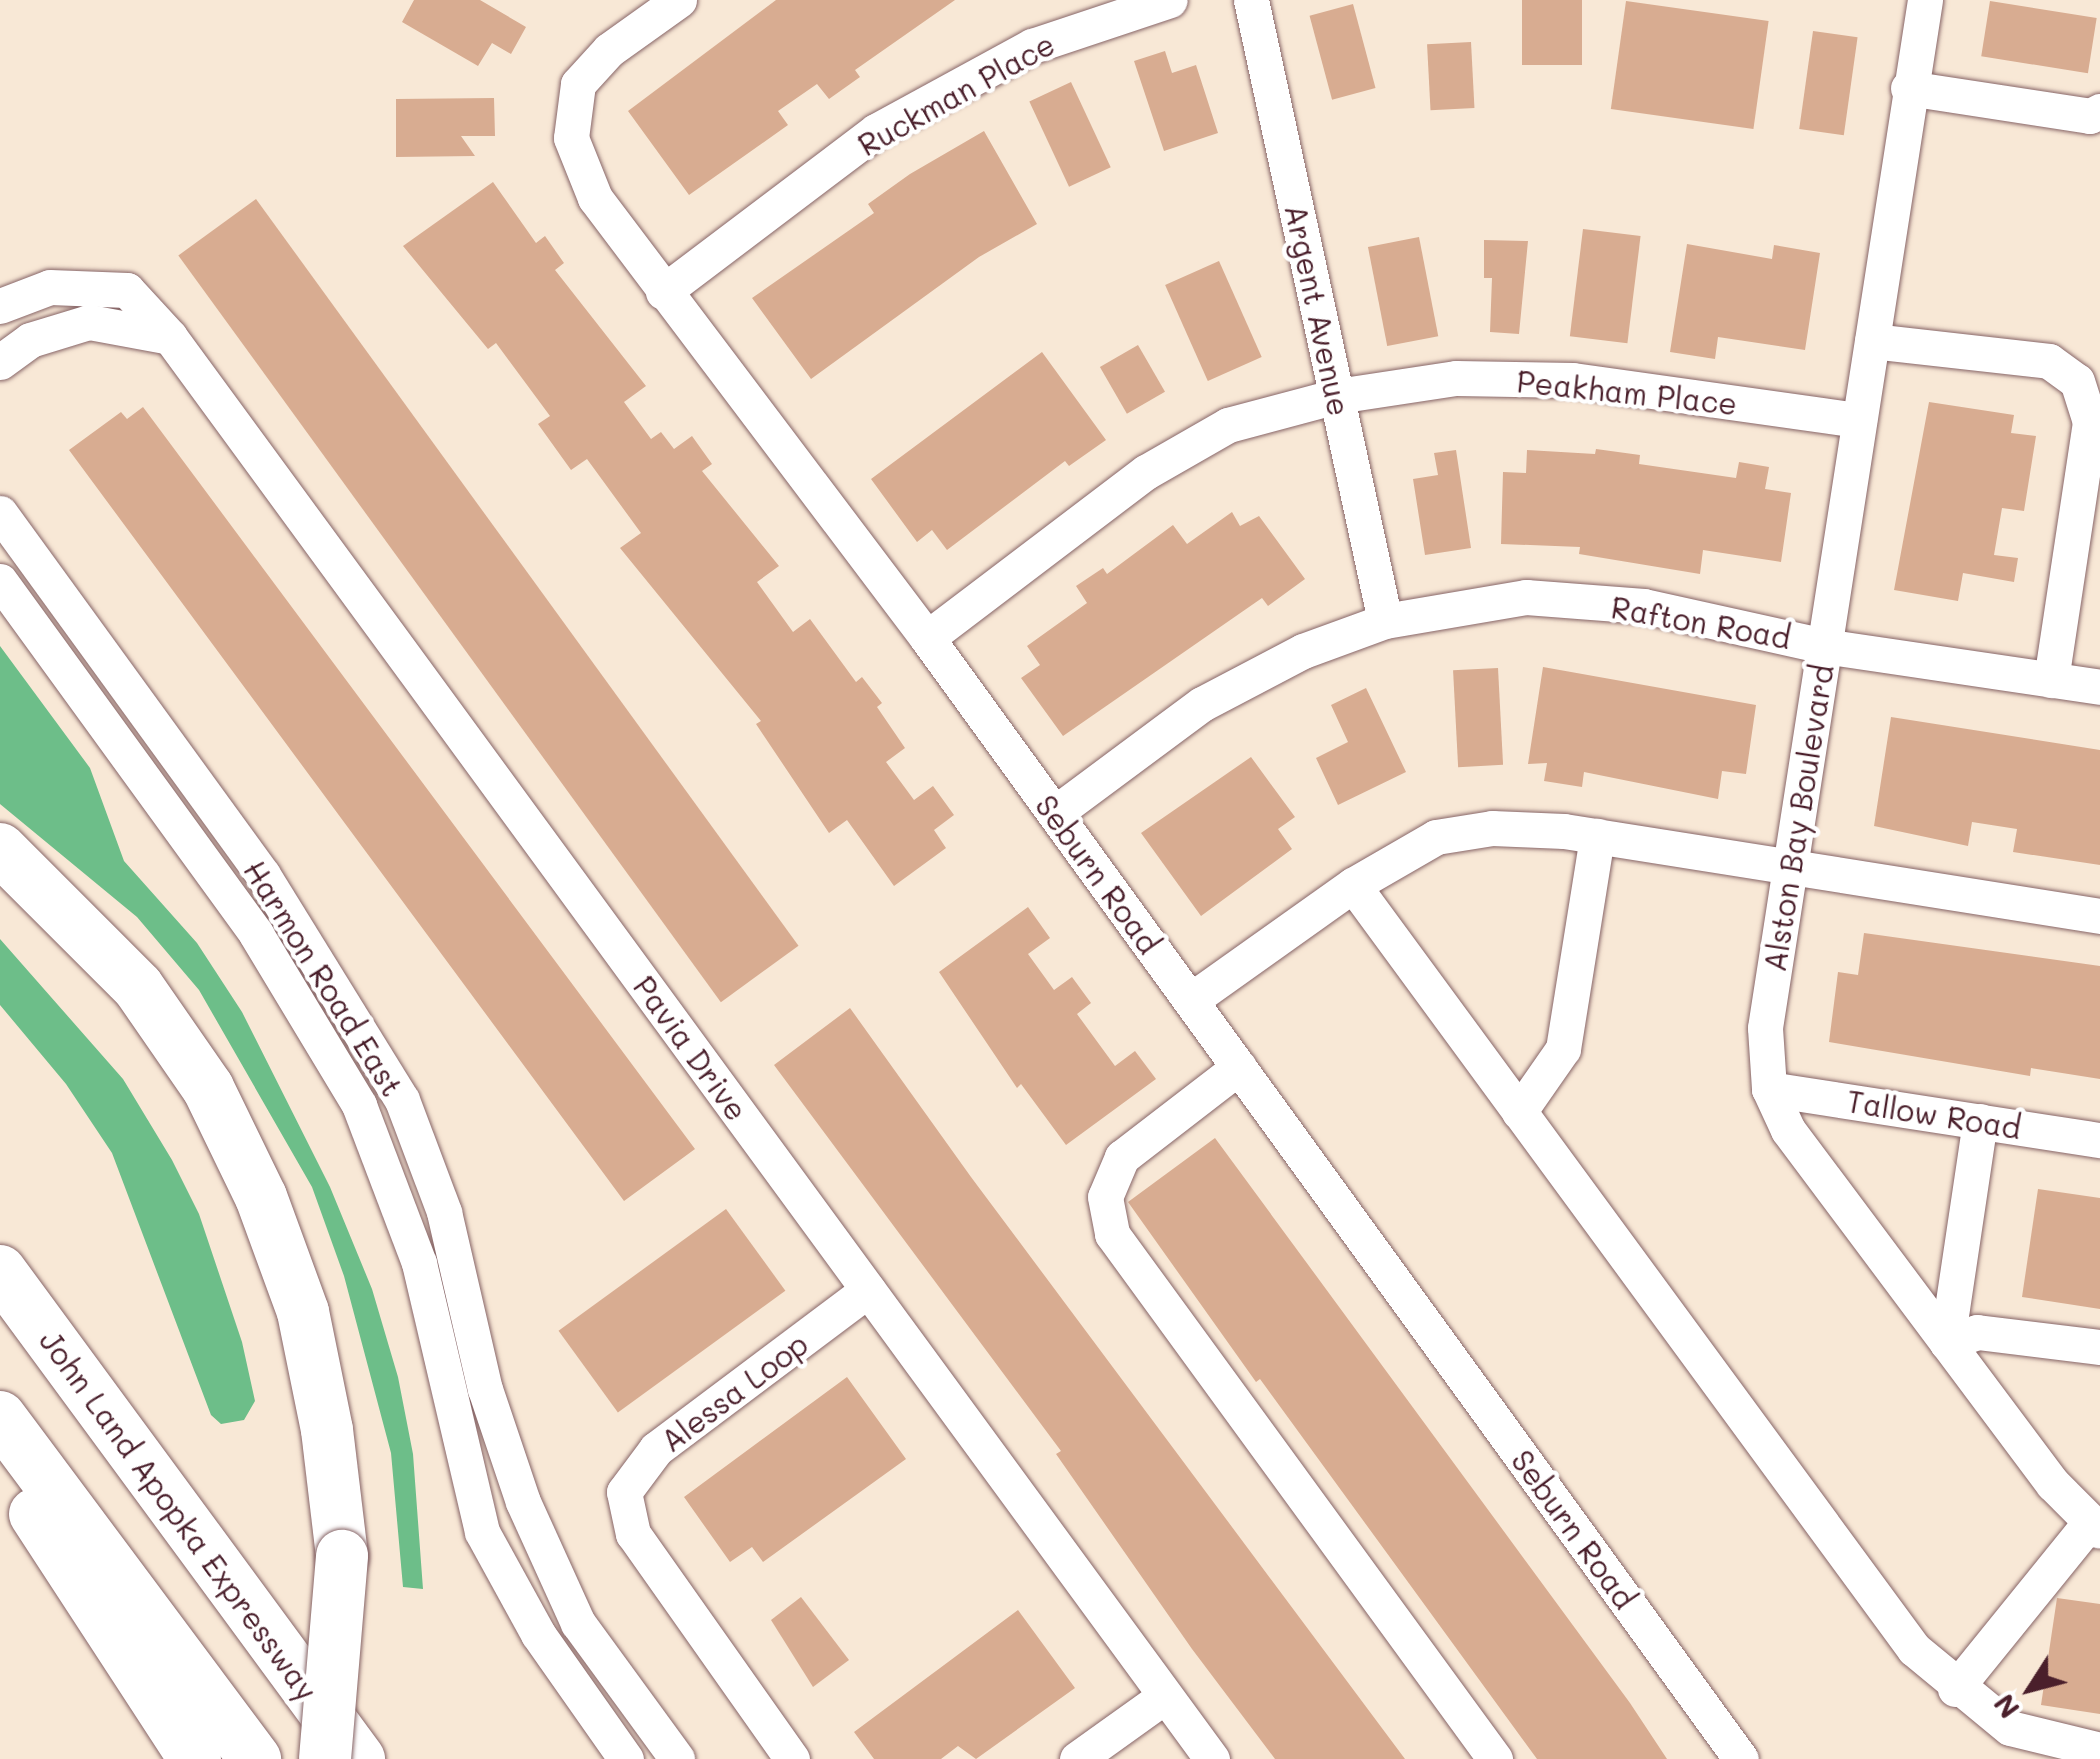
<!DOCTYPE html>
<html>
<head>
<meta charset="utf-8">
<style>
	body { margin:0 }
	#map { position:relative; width:2100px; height:1759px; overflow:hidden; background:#f8e8d6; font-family:Mali,sans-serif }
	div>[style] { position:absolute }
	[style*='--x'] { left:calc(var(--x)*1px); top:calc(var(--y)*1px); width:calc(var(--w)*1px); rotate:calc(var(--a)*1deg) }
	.forest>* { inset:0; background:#6dbe89 }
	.building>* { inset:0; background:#d8ac91; transform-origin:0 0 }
	.roads { filter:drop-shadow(0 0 2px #876567) drop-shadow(0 0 2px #876567) }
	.minor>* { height:35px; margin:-17.5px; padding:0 17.5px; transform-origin:17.5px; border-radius:17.5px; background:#fff }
	.highway>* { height:52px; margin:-26px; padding:0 26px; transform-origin:26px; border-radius:26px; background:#fff }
	.bridges { filter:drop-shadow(0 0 2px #876567) drop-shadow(0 0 2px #876567) }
	.highway-bridge>* { height:52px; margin:-26px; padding:0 26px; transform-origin:26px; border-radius:26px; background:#fff }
	span { translate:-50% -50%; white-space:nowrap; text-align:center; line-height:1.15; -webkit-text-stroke:9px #fff; paint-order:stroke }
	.street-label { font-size:30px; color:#4a1f2b }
	.north { position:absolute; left:1980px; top:1639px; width:100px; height:100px; -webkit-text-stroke:8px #fff; paint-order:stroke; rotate:234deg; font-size:28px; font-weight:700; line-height:40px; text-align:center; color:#4a1f2b }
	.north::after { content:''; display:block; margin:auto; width:35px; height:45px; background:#4a1f2b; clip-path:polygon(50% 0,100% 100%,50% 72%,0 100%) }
</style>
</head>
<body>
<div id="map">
	<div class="forest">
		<div style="clip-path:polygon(0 646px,90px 768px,124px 861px,197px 943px,242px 1012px,330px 1187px,372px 1289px,398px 1377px,413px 1454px,423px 1589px,403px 1587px,391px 1453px,344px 1276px,312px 1187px,199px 990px,137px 917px,0 804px)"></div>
		<div style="clip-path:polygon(0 939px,123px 1079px,172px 1160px,199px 1214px,242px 1342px,255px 1401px,244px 1420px,221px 1424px,211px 1415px,112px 1153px,66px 1084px,0 1005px)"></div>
	</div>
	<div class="building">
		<div style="clip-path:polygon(414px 0,480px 0,526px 27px,511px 54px,492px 43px,478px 66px,402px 22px)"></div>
		<div style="clip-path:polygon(776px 0,955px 0,855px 70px,860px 77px,829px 99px,817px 84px,778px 111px,788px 125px,689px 195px,628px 111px)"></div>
		<div style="left:1522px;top:0;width:60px;height:65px"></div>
		<div style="left:1626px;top:1px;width:144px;height:109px;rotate:8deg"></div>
		<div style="left:1990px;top:1px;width:108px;height:56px;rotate:9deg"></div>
		<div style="left:1353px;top:4px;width:87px;height:45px;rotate:75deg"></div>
		<div style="left:1813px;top:31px;width:45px;height:99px;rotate:8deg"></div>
		<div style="left:1471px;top:42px;width:66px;height:44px;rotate:87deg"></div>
		<div style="clip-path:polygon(1165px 51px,1172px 73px,1196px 65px,1218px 133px,1164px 151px,1134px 61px)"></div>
		<div style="left:1071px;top:82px;width:94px;height:46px;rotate:65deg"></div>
		<div style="clip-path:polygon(494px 98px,495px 136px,461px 136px,475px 156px,396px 157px,396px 99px)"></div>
		<div style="clip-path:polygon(984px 131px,1037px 224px,979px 257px,811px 379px,752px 298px,874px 213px,868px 204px,910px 174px)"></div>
		<div style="clip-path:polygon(493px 182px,536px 243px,545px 236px,564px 263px,555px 270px,646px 386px,624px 402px,651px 439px,661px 432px,674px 449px,692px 436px,712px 464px,702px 471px,779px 566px,757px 582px,793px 632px,810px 619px,856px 682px,862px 677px,882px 703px,877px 707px,905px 748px,886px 762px,914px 800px,933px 786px,954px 815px,934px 830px,946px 848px,894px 886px,847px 820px,829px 833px,756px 724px,761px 721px,620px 548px,641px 533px,587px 459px,571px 470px,538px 424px,550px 416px,496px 343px,488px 349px,403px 246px)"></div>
		<div style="left:256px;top:199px;width:923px;height:96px;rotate:54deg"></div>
		<div style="left:1583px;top:229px;width:58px;height:108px;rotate:7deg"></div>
		<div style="left:1419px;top:237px;width:101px;height:52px;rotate:79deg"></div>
		<div style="clip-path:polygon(1484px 240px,1528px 241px,1519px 334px,1490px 332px,1492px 278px,1484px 278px)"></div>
		<div style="clip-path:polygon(1687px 244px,1772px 259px,1774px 245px,1820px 253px,1805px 350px,1718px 337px,1715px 359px,1670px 352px)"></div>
		<div style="left:1219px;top:261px;width:105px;height:59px;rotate:66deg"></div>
		<div style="left:1138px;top:345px;width:54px;height:44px;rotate:60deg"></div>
		<div style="clip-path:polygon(1042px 352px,1106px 440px,1069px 466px,1065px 461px,947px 550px,932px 530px,917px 542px,871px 479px)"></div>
		<div style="clip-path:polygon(1929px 402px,2014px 415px,2011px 433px,2036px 436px,2024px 511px,2002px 508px,1994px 555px,2018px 558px,2014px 582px,1963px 573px,1958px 601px,1894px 590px)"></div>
		<div style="clip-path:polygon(143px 407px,695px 1149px,624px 1201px,69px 450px,121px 412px,127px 419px)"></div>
		<div style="clip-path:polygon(1596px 449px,1640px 455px,1639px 464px,1736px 478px,1739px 462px,1769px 467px,1765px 489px,1791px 493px,1781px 562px,1703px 550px,1700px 574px,1579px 554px,1580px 547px,1501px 544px,1503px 472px,1526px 473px,1527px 450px,1595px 454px)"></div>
		<div style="clip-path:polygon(1456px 450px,1471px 548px,1425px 555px,1413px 479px,1438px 475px,1434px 453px)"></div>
		<div style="clip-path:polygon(1232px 512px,1240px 526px,1259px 516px,1305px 579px,1268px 606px,1262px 598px,1063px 736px,1021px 678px,1040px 665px,1027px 646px,1087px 603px,1076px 586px,1103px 568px,1107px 574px,1173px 525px,1187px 544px)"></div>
		<div style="clip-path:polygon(1543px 667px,1756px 705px,1746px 774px,1722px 771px,1718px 799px,1584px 772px,1582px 787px,1544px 781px,1547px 763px,1528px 764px)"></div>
		<div style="left:1498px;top:668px;width:97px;height:45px;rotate:87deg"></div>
		<div style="clip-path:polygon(1366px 688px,1406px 772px,1338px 805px,1316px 758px,1348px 742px,1331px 705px)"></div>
		<div style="clip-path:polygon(1891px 717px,2100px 750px,2100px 865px,2013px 852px,2017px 829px,1972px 822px,1968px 846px,1874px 826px)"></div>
		<div style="clip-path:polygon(1251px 757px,1295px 817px,1278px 829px,1292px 849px,1201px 916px,1141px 833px)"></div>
		<div style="clip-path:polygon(1028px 907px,1050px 938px,1028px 954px,1054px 990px,1072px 977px,1091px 1003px,1077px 1014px,1115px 1066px,1135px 1051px,1156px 1079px,1066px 1145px,1021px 1084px,1017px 1088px,939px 972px)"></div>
		<div style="clip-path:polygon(1864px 933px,2100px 966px,2100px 1079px,2031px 1068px,2030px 1076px,1829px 1042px,1838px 972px,1858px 975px)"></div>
		<div style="clip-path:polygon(850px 1008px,971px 1177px,1405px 1759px,1275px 1759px,1192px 1649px,1056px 1454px,1061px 1451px,774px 1065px)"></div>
		<div style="clip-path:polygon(1215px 1138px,1630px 1703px,1667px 1759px,1537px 1759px,1260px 1379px,1256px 1382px,1128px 1202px)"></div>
		<div style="clip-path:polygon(2038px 1189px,2100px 1198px,2100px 1309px,2022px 1297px)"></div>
		<div style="left:726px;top:1209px;width:101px;height:207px;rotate:54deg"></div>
		<div style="clip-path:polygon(847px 1377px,906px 1459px,763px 1562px,752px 1547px,730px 1562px,684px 1497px)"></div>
		<div style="clip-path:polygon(801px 1597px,849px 1660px,813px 1687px,771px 1620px)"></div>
		<div style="clip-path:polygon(2057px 1598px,2100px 1604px,2100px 1714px,2041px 1705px)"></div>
		<div style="clip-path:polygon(1018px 1610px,1075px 1688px,976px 1759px,958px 1746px,941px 1759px,874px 1759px,854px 1732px)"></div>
	</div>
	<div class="roads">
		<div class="minor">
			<div style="--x:679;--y:0;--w:86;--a:144.5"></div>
			<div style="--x:609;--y:50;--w:46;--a:132.4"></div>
			<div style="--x:578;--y:84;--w:54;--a:97.4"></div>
			<div style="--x:571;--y:138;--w:65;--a:68.2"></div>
			<div style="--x:595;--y:198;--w:551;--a:52.96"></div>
			<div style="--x:927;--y:638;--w:1385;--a:54.02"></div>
			<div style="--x:1251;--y:0;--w:635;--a:77.82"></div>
			<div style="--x:1925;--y:0;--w:1040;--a:98.85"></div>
			<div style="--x:1765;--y:1028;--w:61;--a:86.2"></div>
			<div style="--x:1769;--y:1089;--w:45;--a:65.1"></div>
			<div style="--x:1788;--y:1130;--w:442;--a:53.2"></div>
			<div style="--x:2053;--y:1484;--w:66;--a:45"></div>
			<div style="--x:1908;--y:88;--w:184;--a:8.7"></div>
			<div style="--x:2090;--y:116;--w:11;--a:-27"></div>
			<div style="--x:663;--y:292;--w:267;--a:-37.1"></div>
			<div style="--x:876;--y:131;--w:178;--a:-28.6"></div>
			<div style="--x:1032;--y:46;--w:145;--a:-18.4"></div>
			<div style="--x:0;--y:306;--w:53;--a:-20.8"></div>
			<div style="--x:50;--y:287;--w:77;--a:2.2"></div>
			<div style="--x:127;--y:290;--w:64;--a:47.5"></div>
			<div style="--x:170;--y:337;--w:1763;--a:53.77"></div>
			<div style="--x:1872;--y:341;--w:178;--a:6.4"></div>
			<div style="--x:2049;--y:361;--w:34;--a:36"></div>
			<div style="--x:2077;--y:381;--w:43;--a:72.4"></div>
			<div style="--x:2090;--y:422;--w:261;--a:98.6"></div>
			<div style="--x:0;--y:362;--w:37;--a:-36"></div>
			<div style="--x:30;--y:340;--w:62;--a:-17"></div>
			<div style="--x:89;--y:322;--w:82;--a:10.5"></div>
			<div style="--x:0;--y:513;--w:447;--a:54"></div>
			<div style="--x:263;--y:875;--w:264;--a:58.3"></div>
			<div style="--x:402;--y:1100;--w:120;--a:69.4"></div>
			<div style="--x:444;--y:1212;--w:182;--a:77"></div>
			<div style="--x:485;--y:1389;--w:119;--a:71.4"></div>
			<div style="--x:523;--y:1502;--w:133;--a:65.6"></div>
			<div style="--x:578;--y:1623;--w:168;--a:53.9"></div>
			<div style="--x:0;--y:581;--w:436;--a:54"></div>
			<div style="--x:256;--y:934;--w:200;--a:58.9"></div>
			<div style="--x:359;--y:1105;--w:169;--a:69.2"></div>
			<div style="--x:419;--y:1263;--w:276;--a:76.8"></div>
			<div style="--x:482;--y:1532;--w:116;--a:61.2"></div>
			<div style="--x:538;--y:1634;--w:153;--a:54.9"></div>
			<div style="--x:927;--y:638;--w:275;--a:-37.2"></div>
			<div style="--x:1146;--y:472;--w:95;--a:-29.8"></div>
			<div style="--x:1228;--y:425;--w:113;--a:-14.9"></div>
			<div style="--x:1337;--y:396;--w:120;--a:-8.6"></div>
			<div style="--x:1456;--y:378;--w:117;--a:1"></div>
			<div style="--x:1573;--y:380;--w:289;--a:8"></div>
			<div style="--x:1055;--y:813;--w:183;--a:-36.6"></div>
			<div style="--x:1202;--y:704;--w:114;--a:-27.7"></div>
			<div style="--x:1303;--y:651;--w:87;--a:-20.1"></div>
			<div style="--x:1385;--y:621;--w:143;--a:-9.7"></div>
			<div style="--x:1526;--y:597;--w:118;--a:4.4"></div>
			<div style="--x:1644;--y:606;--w:184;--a:12.5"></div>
			<div style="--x:1824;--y:646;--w:279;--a:8.4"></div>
			<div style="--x:1353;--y:885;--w:948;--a:53.71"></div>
			<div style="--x:1914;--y:1649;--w:124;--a:39.5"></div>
			<div style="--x:2010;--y:1728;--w:93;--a:13.7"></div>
			<div style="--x:1191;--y:1000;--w:199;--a:-35.4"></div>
			<div style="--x:1353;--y:885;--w:96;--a:-30"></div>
			<div style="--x:1436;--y:837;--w:57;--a:-9.1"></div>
			<div style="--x:1492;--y:828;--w:72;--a:2.4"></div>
			<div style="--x:1564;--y:831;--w:543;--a:9.01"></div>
			<div style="--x:1239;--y:1067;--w:148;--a:142.4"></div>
			<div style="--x:1122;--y:1157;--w:43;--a:113"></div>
			<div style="--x:1105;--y:1197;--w:38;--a:79"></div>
			<div style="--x:1112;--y:1234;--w:650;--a:53.89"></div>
			<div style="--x:1769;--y:1089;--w:335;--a:8.8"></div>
			<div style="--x:1519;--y:1112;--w:77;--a:-55.1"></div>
			<div style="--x:1563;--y:1049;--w:216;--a:-80.9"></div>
			<div style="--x:1980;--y:1121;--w:224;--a:98.5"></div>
			<div style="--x:1947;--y:1343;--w:32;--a:-20"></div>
			<div style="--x:1977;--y:1332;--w:124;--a:7"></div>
			<div style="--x:1955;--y:1689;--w:211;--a:-51"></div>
			<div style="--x:792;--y:1759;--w:276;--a:-125.2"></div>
			<div style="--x:633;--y:1534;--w:43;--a:-102.1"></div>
			<div style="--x:624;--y:1492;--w:54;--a:-53.3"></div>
			<div style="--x:656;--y:1449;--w:265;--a:-36.9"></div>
			<div style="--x:1077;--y:1759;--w:108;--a:-35.6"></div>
		</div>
		<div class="highway">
			<div style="--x:0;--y:849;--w:195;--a:45"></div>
			<div style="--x:138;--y:987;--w:123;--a:55.3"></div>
			<div style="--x:208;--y:1088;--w:121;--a:64.1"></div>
			<div style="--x:261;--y:1197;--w:122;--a:69.9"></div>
			<div style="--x:303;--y:1312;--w:120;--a:78.5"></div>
			<div style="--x:327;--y:1430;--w:127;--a:83.2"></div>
			<div style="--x:0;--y:1271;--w:606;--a:53.66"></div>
			<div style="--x:0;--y:1417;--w:427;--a:53.3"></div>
			<div style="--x:35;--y:1514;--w:293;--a:56.9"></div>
		</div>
	</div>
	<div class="bridges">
		<div class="highway-bridge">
			<div style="--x:325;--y:1759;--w:204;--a:-85.2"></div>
		</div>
	</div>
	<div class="street-label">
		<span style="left:956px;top:94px;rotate:-29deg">Ruckman Place</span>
		<span style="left:1318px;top:310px;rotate:78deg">Argent Avenue</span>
		<span style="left:1627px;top:392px;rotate:6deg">Peakham Place</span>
		<span style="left:1701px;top:622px;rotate:10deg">Rafton Road</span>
		<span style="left:1798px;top:818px;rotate:-81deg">Alston Bay Boulevard</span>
		<span style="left:1098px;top:874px;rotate:54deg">Seburn Road</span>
		<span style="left:324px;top:978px;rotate:58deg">Harmon Road East</span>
		<span style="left:691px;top:1048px;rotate:54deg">Pavia Drive</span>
		<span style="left:1934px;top:1114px;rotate:9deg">Tallow Road</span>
		<span style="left:734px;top:1392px;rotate:-37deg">Alessa Loop</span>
		<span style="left:179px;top:1515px;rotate:54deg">John Land Apopka Expressway</span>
		<span style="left:1574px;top:1529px;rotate:54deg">Seburn Road</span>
	</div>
	<div class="north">N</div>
</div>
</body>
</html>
